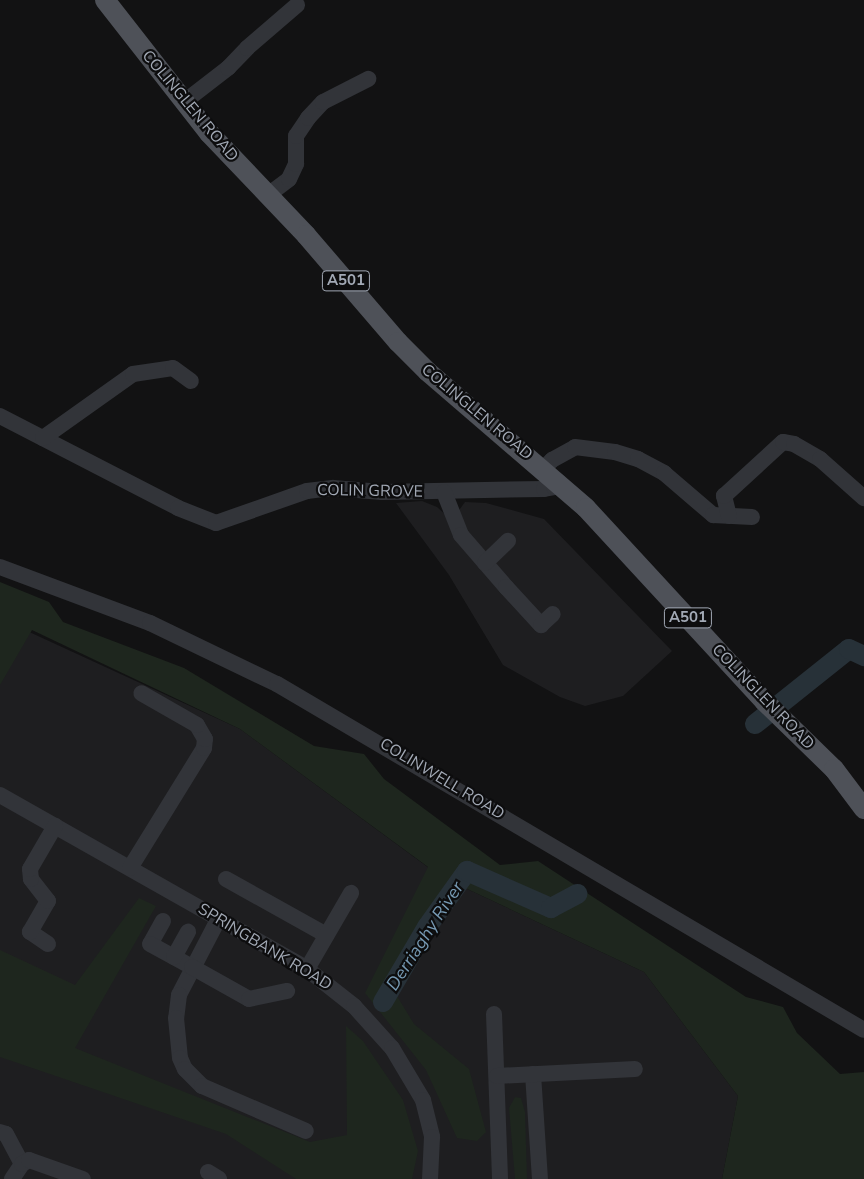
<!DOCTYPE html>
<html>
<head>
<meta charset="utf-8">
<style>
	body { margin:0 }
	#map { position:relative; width:864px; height:1179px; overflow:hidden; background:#121213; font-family:"Nunito Sans",sans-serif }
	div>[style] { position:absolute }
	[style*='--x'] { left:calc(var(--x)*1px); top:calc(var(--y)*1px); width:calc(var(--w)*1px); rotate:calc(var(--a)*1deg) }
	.built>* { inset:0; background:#1e1e20 }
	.green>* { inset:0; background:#1e261e }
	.river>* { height:20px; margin:-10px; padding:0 10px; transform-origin:10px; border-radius:10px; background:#273138 }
	.minor>* { height:16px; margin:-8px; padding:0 8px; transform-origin:8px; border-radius:8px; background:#323439 }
	.major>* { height:20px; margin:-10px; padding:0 10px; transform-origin:10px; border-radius:10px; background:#4e5158 }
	span { translate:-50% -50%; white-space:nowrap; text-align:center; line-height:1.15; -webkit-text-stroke:4.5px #0d0d0e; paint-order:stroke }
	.shield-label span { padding:1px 4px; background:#0d0d0e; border:1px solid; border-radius:4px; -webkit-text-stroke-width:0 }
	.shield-label { font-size:15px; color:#a2a9b5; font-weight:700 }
	.street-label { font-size:16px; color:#a2a9b5 }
	.water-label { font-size:18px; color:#7699b3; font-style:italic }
</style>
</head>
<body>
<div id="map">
	<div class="built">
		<div style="clip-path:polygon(422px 501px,437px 507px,448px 517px,457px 513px,465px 502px,486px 503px,544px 519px,672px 651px,623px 696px,585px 706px,560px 697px,503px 665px,449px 575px,396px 503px)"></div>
		<div style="clip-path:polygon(25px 630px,240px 729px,429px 868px,463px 887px,644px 972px,738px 1096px,722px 1179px,0 1179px,0 672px)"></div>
	</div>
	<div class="green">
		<div style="clip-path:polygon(0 582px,49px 602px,63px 622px,184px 668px,314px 746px,364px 754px,384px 779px,500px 865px,538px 861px,746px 997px,783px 1007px,797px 1033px,840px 1074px,864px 1072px,864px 1179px,722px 1179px,738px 1096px,644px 972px,463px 887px,397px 996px,414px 1024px,469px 1069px,486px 1132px,477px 1141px,457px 1138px,426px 1070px,365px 993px,428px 867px,240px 729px,32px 630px,0 685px)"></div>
		<div style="clip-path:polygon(139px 898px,156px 906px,75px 1048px,310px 1142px,347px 1135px,346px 1026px,363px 1041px,403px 1100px,418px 1151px,412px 1179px,296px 1179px,226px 1134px,0 1057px,0 950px,75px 985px)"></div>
		<div style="clip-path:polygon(515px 1097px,521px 1098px,525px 1112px,527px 1179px,515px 1179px,509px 1108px)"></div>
	</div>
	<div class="river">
		<div style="--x:755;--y:724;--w:120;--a:-38.6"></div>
		<div style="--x:849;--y:649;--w:17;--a:25"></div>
		<div style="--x:383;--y:1002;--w:87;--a:-59.6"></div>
		<div style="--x:427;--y:927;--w:69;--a:-54.5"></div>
		<div style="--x:467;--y:871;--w:92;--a:23.8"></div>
		<div style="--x:551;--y:908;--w:30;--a:-28"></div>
	</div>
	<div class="minor">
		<div style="--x:184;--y:102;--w:56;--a:-37.7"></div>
		<div style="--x:228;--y:68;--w:28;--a:-46"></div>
		<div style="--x:247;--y:48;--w:66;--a:-40.7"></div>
		<div style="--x:268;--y:195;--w:26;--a:-37"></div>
		<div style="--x:289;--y:179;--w:17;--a:-65"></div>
		<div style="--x:296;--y:164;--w:28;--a:-90"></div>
		<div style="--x:296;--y:136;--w:22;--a:-56"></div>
		<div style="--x:308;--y:118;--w:22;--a:-47"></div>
		<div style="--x:323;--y:102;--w:51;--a:-27.1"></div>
		<div style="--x:0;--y:416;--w:200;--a:27.3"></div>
		<div style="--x:178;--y:508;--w:41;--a:21.5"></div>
		<div style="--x:216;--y:523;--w:96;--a:-19.4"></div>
		<div style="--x:307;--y:491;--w:26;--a:-7"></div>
		<div style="--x:333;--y:488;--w:49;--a:4.7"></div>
		<div style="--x:382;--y:492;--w:162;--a:-1.1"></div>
		<div style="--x:544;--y:489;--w:10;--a:-11"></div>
		<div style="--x:554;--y:487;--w:7;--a:-45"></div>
		<div style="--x:43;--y:438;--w:110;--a:-35.4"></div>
		<div style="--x:133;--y:374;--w:40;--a:-8.5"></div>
		<div style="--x:173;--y:368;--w:22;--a:36"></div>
		<div style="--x:543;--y:469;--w:13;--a:-45"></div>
		<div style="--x:552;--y:460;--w:26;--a:-29"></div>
		<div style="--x:575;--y:447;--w:40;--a:7.1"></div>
		<div style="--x:615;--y:452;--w:24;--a:17"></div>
		<div style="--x:638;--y:459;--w:30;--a:28"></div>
		<div style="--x:664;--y:473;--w:65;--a:40.6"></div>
		<div style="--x:713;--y:515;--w:39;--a:3"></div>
		<div style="--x:444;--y:492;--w:46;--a:68.4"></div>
		<div style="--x:461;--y:535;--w:69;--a:49.1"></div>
		<div style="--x:506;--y:587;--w:52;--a:47.4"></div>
		<div style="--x:541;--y:625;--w:16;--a:-43"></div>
		<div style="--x:729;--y:516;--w:21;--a:-104"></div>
		<div style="--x:724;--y:496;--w:80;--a:-42.5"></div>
		<div style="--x:783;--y:442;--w:11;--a:10"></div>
		<div style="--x:794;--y:444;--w:30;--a:30"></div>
		<div style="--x:820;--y:459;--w:59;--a:41.6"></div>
		<div style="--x:485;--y:563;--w:32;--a:-44"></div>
		<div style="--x:0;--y:567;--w:160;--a:20.5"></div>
		<div style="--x:150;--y:623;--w:141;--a:25.7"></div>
		<div style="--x:277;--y:684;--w:681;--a:30.52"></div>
		<div style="--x:0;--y:795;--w:353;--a:29.5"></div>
		<div style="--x:307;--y:969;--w:60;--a:38.2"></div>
		<div style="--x:354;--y:1006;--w:57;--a:47.9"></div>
		<div style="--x:392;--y:1048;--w:61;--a:59.2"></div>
		<div style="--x:423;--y:1100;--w:38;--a:76"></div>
		<div style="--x:432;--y:1137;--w:42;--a:92.7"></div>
		<div style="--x:130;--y:868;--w:141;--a:-58.3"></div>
		<div style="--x:204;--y:748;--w:9;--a:-84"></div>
		<div style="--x:205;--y:739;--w:16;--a:-120"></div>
		<div style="--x:197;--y:725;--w:64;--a:-150.3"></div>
		<div style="--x:226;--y:879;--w:115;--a:29.2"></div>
		<div style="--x:219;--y:918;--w:87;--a:117.5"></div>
		<div style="--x:179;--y:995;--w:23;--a:97"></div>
		<div style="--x:176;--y:1018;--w:40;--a:84.3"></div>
		<div style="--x:180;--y:1058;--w:12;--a:66"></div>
		<div style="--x:185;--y:1069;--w:24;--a:45"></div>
		<div style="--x:202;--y:1086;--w:113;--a:23.4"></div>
		<div style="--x:163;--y:921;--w:26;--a:119"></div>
		<div style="--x:150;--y:944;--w:48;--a:28.7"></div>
		<div style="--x:192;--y:967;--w:65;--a:29.3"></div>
		<div style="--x:249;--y:999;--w:39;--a:-12"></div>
		<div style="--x:48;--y:944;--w:22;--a:-146"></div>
		<div style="--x:30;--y:932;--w:36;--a:-60"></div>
		<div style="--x:48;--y:901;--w:28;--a:-128"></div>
		<div style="--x:31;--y:879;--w:10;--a:-96"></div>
		<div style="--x:30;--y:869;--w:50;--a:-59.8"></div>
		<div style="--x:174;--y:957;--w:29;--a:-61"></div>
		<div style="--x:307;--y:969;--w:88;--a:-59.9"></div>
		<div style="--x:494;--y:1014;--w:165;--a:87.9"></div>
		<div style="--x:533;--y:1074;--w:105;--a:86.2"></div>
		<div style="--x:497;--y:1076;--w:138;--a:-2.9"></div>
		<div style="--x:0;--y:1132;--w:6;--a:18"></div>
		<div style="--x:6;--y:1134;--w:34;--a:62"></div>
		<div style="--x:208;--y:1172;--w:13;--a:32"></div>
		<div style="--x:12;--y:1179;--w:18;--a:-56"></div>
		<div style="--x:22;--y:1164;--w:8;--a:-30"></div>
		<div style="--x:29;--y:1160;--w:57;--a:19.4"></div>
	</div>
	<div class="major">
		<div style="--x:105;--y:0;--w:169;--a:52"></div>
		<div style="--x:209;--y:133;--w:141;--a:46.4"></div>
		<div style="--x:306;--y:235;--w:141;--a:49.3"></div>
		<div style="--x:398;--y:342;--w:42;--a:45"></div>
		<div style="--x:428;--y:372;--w:208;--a:40.7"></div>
		<div style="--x:586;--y:508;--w:263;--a:47.3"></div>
		<div style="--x:764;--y:701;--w:98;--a:44.2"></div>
		<div style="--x:834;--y:769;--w:50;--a:53.1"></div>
	</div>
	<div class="shield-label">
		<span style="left:346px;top:281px">A501</span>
		<span style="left:688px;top:618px">A501</span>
	</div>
	<div class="street-label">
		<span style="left:190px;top:106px;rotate:50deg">COLINGLEN ROAD</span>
		<span style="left:477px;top:412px;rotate:40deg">COLINGLEN ROAD</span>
		<span style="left:370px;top:491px;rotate:1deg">COLIN GROVE</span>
		<span style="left:763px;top:697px;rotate:46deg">COLINGLEN ROAD</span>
		<span style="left:442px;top:779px;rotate:31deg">COLINWELL ROAD</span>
		<span style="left:265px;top:947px;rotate:31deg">SPRINGBANK ROAD</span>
	</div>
	<div class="water-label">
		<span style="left:425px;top:936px;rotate:-57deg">Derriaghy River</span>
	</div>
</div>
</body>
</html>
